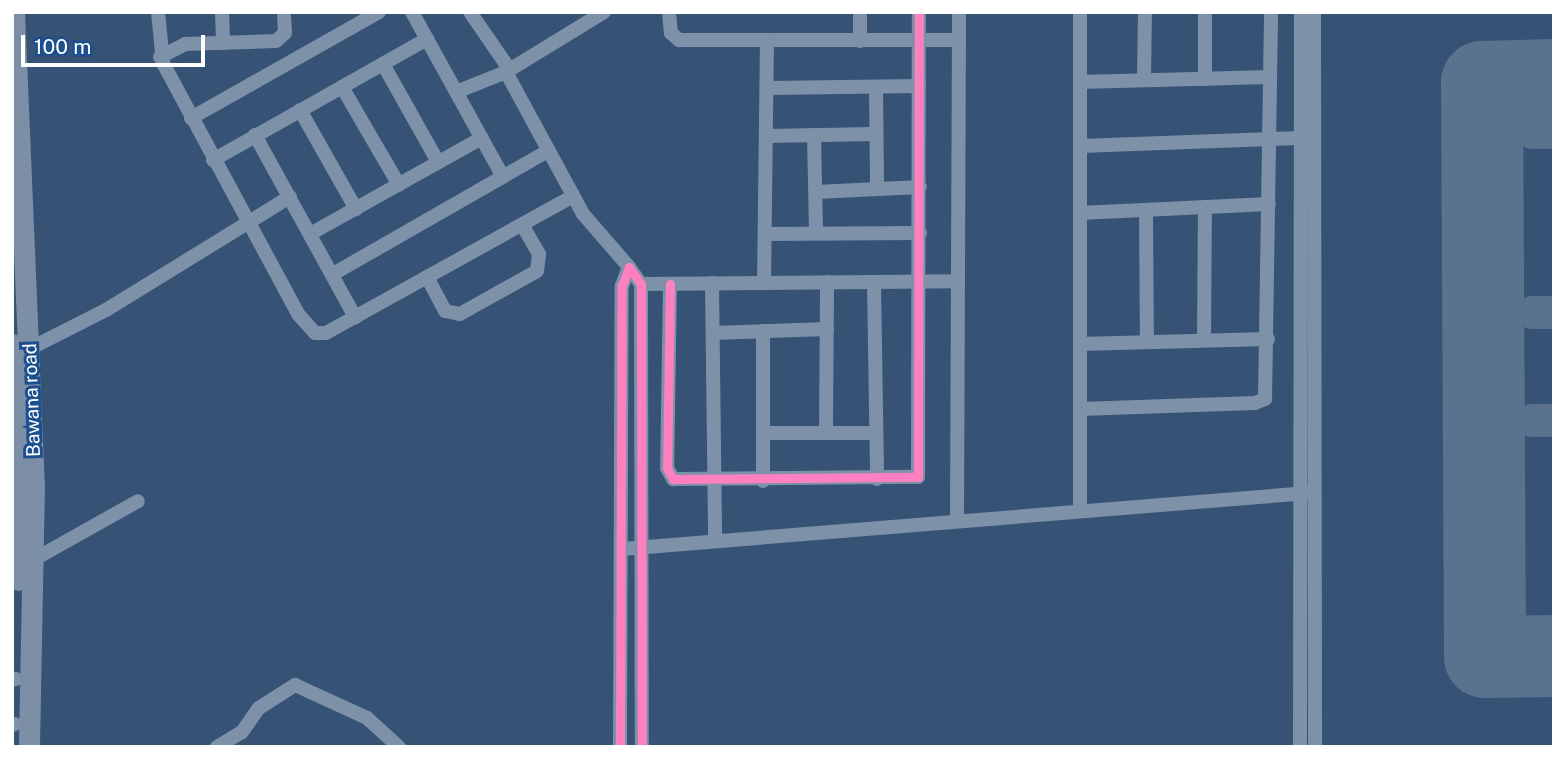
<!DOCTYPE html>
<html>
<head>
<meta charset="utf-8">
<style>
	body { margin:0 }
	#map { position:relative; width:1566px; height:759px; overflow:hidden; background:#365274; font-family:"Public Sans",sans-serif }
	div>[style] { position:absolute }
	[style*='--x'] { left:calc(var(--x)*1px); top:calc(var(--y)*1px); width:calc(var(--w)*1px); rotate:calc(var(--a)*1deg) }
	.taxiway>* { height:33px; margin:-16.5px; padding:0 16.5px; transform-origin:16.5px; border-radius:16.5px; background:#5a728e }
	.runway>* { height:82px; margin:-41px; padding:0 41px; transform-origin:41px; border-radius:41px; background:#5a728e }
	.street>* { height:14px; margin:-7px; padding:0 7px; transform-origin:7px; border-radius:7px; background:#7d92a8 }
	.primary>* { height:21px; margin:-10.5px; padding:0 10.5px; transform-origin:10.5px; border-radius:10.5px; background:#7d8ea7 }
	.cycleway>* { height:9px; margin:-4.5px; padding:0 4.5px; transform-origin:4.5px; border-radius:4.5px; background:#ff80c0 }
	span { translate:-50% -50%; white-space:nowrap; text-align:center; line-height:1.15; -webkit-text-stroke:6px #1b4f8f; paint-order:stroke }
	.street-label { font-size:19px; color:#fff }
	.frame { position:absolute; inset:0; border:14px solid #fff; pointer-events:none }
	.scale { position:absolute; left:21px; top:35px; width:184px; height:32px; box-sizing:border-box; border:4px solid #fff; border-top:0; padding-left:9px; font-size:21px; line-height:24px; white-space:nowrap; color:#fff; -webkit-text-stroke:5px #1b4f8f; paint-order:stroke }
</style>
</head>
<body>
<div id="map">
	<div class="taxiway">
		<div style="--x:1532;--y:132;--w:22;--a:0"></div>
		<div style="--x:1532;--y:312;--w:22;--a:0"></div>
		<div style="--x:1532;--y:420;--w:22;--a:0"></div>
	</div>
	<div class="runway">
		<div style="--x:1554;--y:80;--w:72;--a:178.4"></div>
		<div style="--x:1482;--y:82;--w:575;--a:89.7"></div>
		<div style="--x:1485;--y:657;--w:69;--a:-0.8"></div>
	</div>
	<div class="street">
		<div style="--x:158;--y:12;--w:51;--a:84.4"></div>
		<div style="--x:163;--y:63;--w:285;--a:61.7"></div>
		<div style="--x:298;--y:314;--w:25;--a:48"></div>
		<div style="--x:315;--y:333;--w:11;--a:0"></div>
		<div style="--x:326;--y:333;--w:282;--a:-29"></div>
		<div style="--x:222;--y:12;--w:31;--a:88"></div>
		<div style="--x:412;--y:12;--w:188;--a:61.1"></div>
		<div style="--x:470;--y:12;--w:67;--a:55.4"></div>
		<div style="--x:604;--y:12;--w:115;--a:148.5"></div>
		<div style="--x:506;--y:72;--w:162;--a:61.5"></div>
		<div style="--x:583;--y:214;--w:70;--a:49"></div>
		<div style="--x:669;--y:12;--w:21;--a:85"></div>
		<div style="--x:671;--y:33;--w:11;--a:41"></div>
		<div style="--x:679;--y:40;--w:280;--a:0"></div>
		<div style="--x:860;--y:12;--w:29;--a:90"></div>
		<div style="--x:1205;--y:12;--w:67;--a:90"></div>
		<div style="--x:1314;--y:12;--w:735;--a:89.92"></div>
		<div style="--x:160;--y:57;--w:28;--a:-27"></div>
		<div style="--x:185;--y:44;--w:91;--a:-1.9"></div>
		<div style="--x:276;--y:41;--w:12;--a:-42"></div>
		<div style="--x:285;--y:33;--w:21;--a:-93"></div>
		<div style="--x:383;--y:64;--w:112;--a:60.7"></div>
		<div style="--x:1144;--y:80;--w:68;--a:-89.2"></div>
		<div style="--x:1080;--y:82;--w:190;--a:-1.5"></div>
		<div style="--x:342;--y:87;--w:113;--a:59.8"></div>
		<div style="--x:876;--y:87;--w:102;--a:89.4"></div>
		<div style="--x:767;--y:88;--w:152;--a:-0.8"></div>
		<div style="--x:456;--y:92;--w:54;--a:-21.8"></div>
		<div style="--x:300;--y:110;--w:114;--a:60.5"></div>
		<div style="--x:191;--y:118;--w:216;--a:-29.4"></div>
		<div style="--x:255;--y:135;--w:208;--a:61.2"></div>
		<div style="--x:814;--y:135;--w:98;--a:88.8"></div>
		<div style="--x:766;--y:136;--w:109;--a:-1.1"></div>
		<div style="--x:1080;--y:146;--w:221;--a:-2.1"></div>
		<div style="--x:213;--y:160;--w:246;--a:-29.5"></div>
		<div style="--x:816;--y:192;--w:104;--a:-2.8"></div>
		<div style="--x:1146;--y:210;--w:132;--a:89.6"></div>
		<div style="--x:1080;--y:213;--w:189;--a:-2.7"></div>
		<div style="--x:310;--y:234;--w:197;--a:-29.2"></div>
		<div style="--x:765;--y:234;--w:155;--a:-0.4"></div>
		<div style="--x:333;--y:274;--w:248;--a:-29.8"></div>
		<div style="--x:427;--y:277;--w:38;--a:62"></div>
		<div style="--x:445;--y:311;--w:15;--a:11"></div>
		<div style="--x:460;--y:314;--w:88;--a:-29.2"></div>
		<div style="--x:537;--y:271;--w:17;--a:-83"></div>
		<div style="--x:539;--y:254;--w:34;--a:-120"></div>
		<div style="--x:874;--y:282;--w:197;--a:89.1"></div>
		<div style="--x:712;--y:283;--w:258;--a:89.3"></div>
		<div style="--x:764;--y:283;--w:243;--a:-89.3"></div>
		<div style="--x:641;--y:284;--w:317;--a:-0.5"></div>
		<div style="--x:670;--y:284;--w:184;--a:90.9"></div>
		<div style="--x:667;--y:468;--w:13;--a:61"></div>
		<div style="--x:673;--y:479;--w:245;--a:-0.5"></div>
		<div style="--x:918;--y:477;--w:465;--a:-89.9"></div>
		<div style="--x:763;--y:331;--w:150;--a:90"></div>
		<div style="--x:713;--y:333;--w:114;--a:-2"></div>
		<div style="--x:1204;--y:340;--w:133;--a:-89.6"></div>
		<div style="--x:1080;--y:344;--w:188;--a:-1.5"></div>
		<div style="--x:31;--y:348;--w:84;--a:-26.9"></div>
		<div style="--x:106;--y:310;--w:216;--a:-31.6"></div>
		<div style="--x:1080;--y:409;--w:175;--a:-2"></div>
		<div style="--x:1255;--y:403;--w:11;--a:-22"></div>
		<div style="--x:1265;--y:399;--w:387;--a:-89.1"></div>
		<div style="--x:826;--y:432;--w:150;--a:-89.6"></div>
		<div style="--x:763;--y:433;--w:113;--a:0"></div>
		<div style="--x:1080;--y:510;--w:498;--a:-90"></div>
		<div style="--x:957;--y:520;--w:508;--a:-89.77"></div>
		<div style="--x:622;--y:549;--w:688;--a:-4.67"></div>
		<div style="--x:33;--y:560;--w:120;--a:-29.3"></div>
		<div style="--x:12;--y:680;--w:4;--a:-14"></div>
		<div style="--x:12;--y:725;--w:3;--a:-18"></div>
		<div style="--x:217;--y:747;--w:29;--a:-31"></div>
		<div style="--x:242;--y:732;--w:29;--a:-55"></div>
		<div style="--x:259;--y:708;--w:43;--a:-32.6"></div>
		<div style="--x:295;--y:685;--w:79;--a:24.6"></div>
		<div style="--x:367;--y:718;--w:43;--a:42.2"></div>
		<div style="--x:620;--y:747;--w:461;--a:-89.8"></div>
		<div style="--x:622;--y:286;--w:20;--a:-70"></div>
		<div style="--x:629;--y:267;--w:21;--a:55"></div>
		<div style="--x:641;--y:284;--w:463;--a:89.9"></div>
		<div style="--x:1300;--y:747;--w:735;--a:-89.92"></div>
	</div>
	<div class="primary">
		<div style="--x:14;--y:12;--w:472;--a:87.6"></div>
		<div style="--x:34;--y:484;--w:263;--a:91.1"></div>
		<div style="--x:12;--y:344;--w:236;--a:88.5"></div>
	</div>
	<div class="cycleway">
		<div style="--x:670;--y:284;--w:184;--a:90.9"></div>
		<div style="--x:667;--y:468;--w:13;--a:61"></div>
		<div style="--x:673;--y:479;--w:245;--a:-0.5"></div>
		<div style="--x:918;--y:477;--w:465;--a:-89.9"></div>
		<div style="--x:620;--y:747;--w:461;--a:-89.8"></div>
		<div style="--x:622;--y:286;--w:20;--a:-70"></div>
		<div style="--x:629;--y:267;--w:21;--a:55"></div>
		<div style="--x:641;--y:284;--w:463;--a:89.9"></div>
	</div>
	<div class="street-label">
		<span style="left:32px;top:400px;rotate:-92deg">Bawana road</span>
	</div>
	<div class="frame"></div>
	<div class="scale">100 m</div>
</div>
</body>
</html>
